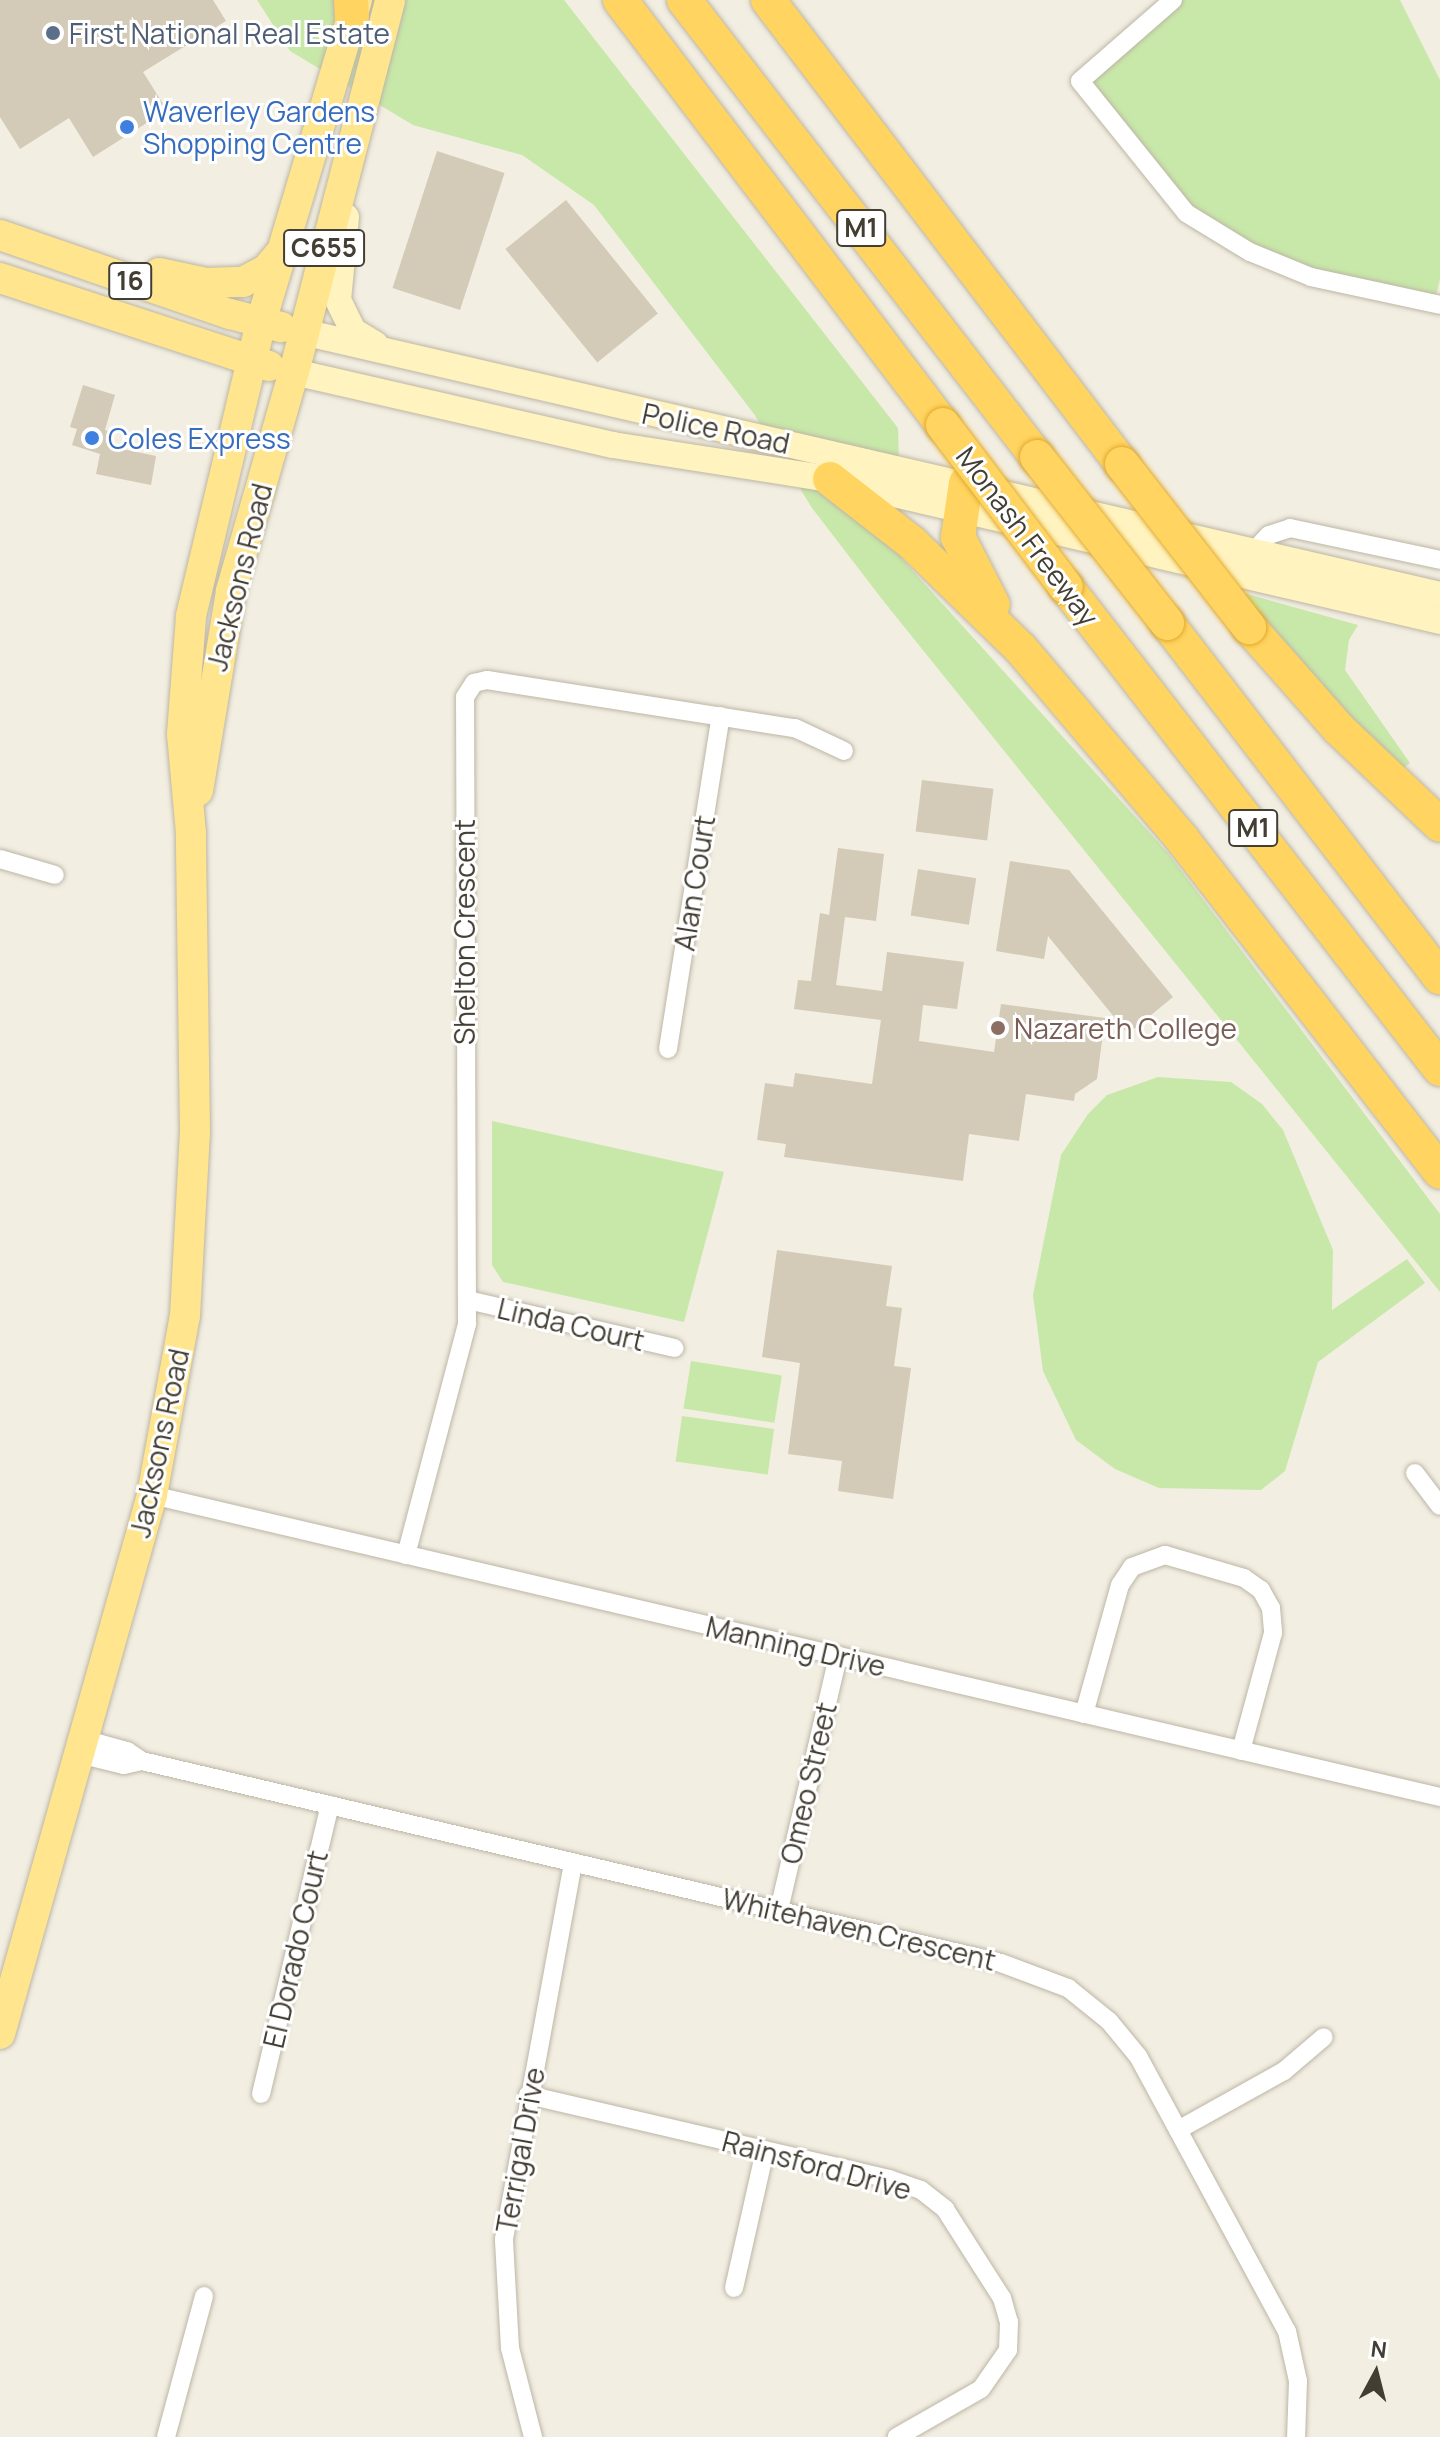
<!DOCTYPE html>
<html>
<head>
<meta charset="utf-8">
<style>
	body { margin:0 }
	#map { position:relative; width:1440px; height:2437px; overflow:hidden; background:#f2eee2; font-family:Manrope,sans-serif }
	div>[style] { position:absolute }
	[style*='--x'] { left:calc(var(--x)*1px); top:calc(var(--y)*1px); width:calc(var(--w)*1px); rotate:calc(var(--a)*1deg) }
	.green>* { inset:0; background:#c8e8a9; transform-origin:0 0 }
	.building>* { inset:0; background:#d3cab7; transform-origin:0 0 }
	.roads { filter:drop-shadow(0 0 2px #bdb6a5) drop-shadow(0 0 2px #bdb6a5) }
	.street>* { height:18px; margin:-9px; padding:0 9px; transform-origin:9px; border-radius:9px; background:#fff }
	.secondary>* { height:26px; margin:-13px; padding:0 13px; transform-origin:13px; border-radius:13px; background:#fff3bf }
	.primary>* { height:30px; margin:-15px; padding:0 15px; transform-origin:15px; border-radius:15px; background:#ffe68e }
	.highway>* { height:34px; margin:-17px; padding:0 17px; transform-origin:17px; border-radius:17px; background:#ffd460 }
	.bridges { filter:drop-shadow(0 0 2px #e1aa2d) drop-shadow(0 0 2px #e1aa2d) }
	.highway-bridge>* { height:34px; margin:-17px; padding:0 17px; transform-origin:17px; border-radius:17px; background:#ffd460 }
	.dots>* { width:22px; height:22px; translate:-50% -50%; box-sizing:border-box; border:4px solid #fff; border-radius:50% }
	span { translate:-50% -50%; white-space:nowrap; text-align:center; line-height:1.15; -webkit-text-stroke:6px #fff; paint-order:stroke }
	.shield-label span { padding:2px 6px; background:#fff; border:2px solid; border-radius:6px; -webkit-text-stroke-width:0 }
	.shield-label { font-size:26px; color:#433e33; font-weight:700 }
	.service-label { font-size:28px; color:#4e5e75 }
	.left { translate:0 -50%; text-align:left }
	.shop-label { font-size:28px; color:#366cbe }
	.street-label { font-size:28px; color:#433e33 }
	.education-label { font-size:28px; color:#785e54 }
	.north { position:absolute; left:1336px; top:2333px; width:80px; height:80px; -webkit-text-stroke:6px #fff; paint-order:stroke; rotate:7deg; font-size:22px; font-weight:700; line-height:32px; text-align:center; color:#433e33 }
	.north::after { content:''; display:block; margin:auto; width:28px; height:36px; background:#433e33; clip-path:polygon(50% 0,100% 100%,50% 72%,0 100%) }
</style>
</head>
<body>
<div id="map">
	<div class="green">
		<div style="clip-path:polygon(257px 0,564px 0,898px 428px,902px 559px,1168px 853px,1440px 1214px,1440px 1292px,885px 603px,812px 508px,754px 414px,594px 205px,522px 155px,413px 125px,290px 51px)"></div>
		<div style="clip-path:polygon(1173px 0,1400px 0,1440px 80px,1440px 279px,1434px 304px,1311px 277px,1186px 213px,1080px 81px)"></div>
		<div style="clip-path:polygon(1240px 592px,1358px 625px,1349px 640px,1345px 670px,1410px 763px,1398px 772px)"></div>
		<div style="clip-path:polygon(1158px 1077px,1231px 1082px,1262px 1104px,1283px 1130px,1333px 1250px,1332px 1310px,1407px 1259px,1425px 1283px,1318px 1362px,1285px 1471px,1261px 1490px,1159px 1488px,1115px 1469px,1076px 1440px,1043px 1371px,1033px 1295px,1061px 1155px,1088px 1114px,1107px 1095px)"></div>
		<div style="clip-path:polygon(492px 1121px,724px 1172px,684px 1322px,503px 1282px,492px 1265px)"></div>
		<div style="left:691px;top:1361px;width:92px;height:48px;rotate:9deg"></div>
		<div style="left:682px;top:1416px;width:93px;height:46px;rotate:8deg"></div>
	</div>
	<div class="building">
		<div style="clip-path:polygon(0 0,213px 0,226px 21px,143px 72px,167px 110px,93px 157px,69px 118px,20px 149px,0 117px)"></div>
		<div style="left:437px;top:151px;width:71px;height:144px;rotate:18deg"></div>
		<div style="left:566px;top:200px;width:146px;height:78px;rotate:51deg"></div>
		<div style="clip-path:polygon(83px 385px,115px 395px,105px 430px,112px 432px,108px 446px,156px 456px,151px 485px,96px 474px,100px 454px,72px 445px,77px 429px,70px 427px)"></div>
		<div style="left:922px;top:780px;width:72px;height:52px;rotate:7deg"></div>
		<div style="clip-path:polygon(838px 848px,884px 854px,876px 921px,845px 917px,836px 985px,882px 991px,887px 952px,964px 962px,957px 1009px,923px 1005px,919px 1041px,994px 1052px,1001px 1004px,1105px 1018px,1097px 1079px,1075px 1094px,1074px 1101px,1026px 1094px,1019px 1141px,969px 1134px,963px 1181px,784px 1157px,786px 1144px,757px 1140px,765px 1083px,793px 1087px,795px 1073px,872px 1084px,881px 1020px,794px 1009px,798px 980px,811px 981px,820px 913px,829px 915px)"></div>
		<div style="clip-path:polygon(1010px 861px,1069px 870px,1173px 997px,1128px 1034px,1048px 936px,1044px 959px,996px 951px)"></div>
		<div style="left:918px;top:869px;width:59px;height:47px;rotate:9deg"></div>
		<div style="clip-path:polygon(777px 1250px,892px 1266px,886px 1306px,902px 1308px,894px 1366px,911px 1368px,893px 1499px,838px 1491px,842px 1461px,788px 1454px,800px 1363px,762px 1357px)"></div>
	</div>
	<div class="roads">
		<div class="street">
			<div style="--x:1173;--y:0;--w:123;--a:138.9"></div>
			<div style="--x:1080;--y:81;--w:169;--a:51.2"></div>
			<div style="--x:1186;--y:213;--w:75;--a:31.4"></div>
			<div style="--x:1250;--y:252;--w:66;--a:22.3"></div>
			<div style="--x:1311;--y:277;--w:132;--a:12.2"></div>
			<div style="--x:1253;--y:552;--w:23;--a:-47"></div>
			<div style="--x:1269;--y:535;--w:22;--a:-18"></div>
			<div style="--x:1290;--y:528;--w:153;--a:12"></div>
			<div style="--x:0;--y:859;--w:57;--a:16.2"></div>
			<div style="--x:668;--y:1049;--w:337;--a:-81"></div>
			<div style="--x:468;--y:1300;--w:212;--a:13.1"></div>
			<div style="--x:1415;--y:1473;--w:41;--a:52.9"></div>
			<div style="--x:152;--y:1495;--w:1323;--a:13.2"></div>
			<div style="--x:406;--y:1555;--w:239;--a:-75.2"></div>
			<div style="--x:467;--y:1324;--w:627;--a:-90.18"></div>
			<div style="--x:465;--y:697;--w:17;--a:-57"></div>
			<div style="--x:474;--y:683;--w:13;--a:-13"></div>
			<div style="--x:487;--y:680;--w:312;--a:8.9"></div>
			<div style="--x:795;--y:728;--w:54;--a:25.1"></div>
			<div style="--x:1084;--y:1714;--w:134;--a:-74.4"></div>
			<div style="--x:1120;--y:1585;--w:22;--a:-56"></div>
			<div style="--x:1132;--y:1567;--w:35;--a:-20"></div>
			<div style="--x:1165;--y:1555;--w:82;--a:16.2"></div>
			<div style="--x:1244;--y:1578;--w:21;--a:35"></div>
			<div style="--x:1261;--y:1590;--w:21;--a:61"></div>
			<div style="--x:1271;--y:1608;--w:25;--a:85"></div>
			<div style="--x:1273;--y:1633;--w:122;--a:105.2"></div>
			<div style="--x:83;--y:1739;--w:46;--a:15.3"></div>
			<div style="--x:127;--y:1751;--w:18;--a:34"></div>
			<div style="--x:142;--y:1761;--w:882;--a:13.23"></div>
			<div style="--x:1001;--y:1963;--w:72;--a:20.5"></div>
			<div style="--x:1068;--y:1988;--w:53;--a:38.8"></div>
			<div style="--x:1109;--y:2021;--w:45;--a:50.4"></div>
			<div style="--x:1138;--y:2056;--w:313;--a:61.6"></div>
			<div style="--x:1287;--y:2331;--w:51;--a:77.6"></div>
			<div style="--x:1298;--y:2381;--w:56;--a:92"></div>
			<div style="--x:79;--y:1754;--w:46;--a:13.7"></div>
			<div style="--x:124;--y:1765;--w:18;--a:-13"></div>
			<div style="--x:779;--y:1910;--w:261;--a:-76.9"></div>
			<div style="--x:261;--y:2094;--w:297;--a:-76.6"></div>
			<div style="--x:528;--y:2095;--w:371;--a:13.1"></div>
			<div style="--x:889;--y:2179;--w:34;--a:19"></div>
			<div style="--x:921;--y:2190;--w:31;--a:38"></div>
			<div style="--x:945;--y:2209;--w:106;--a:57.4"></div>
			<div style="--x:1002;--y:2298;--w:25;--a:74"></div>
			<div style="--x:1009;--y:2322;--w:28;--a:92"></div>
			<div style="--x:1008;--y:2350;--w:47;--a:124.7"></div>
			<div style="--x:981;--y:2389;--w:97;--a:150.3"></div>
			<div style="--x:1178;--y:2130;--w:121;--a:-29.1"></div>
			<div style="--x:1284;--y:2071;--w:52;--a:-40.4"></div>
			<div style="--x:734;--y:2288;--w:141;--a:-77.3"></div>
			<div style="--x:166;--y:2437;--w:146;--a:-74.9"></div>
			<div style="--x:533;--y:2437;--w:92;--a:-104.5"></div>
			<div style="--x:510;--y:2348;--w:109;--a:-93.2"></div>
			<div style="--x:504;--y:2239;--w:383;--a:-79.6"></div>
		</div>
		<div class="secondary">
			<div style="--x:346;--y:217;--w:83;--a:95.5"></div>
			<div style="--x:338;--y:300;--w:34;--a:64"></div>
			<div style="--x:353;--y:331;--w:26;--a:31"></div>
			<div style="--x:303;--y:332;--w:1167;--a:13.02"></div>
			<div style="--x:294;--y:372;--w:327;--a:12.9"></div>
			<div style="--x:613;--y:445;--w:220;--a:8.9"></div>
			<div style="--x:830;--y:479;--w:626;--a:13.1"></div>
		</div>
		<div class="primary">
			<div style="--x:0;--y:235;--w:243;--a:19"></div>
			<div style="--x:230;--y:314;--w:53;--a:14.3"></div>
			<div style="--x:159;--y:273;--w:48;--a:12"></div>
			<div style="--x:206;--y:283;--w:37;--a:-2"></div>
			<div style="--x:243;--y:282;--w:26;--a:-28"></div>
			<div style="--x:266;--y:270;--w:25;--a:-50"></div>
			<div style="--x:0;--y:278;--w:283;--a:18.1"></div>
			<div style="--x:198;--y:791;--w:203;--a:-80.6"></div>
			<div style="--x:231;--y:591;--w:228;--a:-74"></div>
			<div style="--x:294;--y:372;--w:384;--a:-75.5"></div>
			<div style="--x:0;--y:2034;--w:560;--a:-74.25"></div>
			<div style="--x:152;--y:1495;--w:182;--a:-79.6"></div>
			<div style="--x:185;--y:1316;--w:183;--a:-86.9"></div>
			<div style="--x:195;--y:1133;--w:300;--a:-90.8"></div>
			<div style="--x:191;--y:833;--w:99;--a:-95.2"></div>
			<div style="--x:182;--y:734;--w:118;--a:-85.6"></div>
			<div style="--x:191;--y:616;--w:302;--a:-76.6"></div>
			<div style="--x:261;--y:322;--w:336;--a:-73.4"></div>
		</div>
		<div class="highway">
			<div style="--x:351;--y:0;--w:18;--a:87"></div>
			<div style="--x:620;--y:0;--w:534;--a:52.77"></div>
			<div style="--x:684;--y:0;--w:577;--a:52.32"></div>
			<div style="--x:768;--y:0;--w:584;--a:52.66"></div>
			<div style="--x:830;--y:479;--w:103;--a:37.9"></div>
			<div style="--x:911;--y:542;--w:153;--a:44.2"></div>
			<div style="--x:1021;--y:649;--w:249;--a:49.7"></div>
			<div style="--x:1182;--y:839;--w:421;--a:52.2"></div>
			<div style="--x:966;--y:483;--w:55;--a:98.4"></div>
			<div style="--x:958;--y:537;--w:76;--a:62.8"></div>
			<div style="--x:1066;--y:587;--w:610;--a:52.19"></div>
			<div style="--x:1167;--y:623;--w:447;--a:52.4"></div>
			<div style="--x:1249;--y:627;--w:136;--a:48.6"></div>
			<div style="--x:1339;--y:729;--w:139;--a:43.5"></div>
		</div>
	</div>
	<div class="bridges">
		<div class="highway-bridge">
			<div style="--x:943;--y:425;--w:203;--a:52.8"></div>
			<div style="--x:1037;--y:457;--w:211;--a:51.9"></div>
			<div style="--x:1122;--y:464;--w:207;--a:52.1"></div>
		</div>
	</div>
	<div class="dots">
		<div style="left:53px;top:33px;background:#5c6f8a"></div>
		<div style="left:127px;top:127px;background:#3f7fe0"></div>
		<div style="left:92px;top:438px;background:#3f7fe0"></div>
		<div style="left:998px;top:1028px;background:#8d6e63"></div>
	</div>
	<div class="shield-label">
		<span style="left:861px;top:228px">M1</span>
		<span style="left:324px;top:248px">C655</span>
		<span style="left:130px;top:281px">16</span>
		<span style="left:1253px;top:828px">M1</span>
	</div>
	<div class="service-label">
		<span class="left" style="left:69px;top:33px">First National Real Estate</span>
	</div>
	<div class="shop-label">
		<span class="left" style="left:143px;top:127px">Waverley Gardens<br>Shopping Centre</span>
		<span class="left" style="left:108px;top:438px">Coles Express</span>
	</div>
	<div class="street-label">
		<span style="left:716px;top:428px;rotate:12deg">Police Road</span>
		<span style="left:1028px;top:536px;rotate:53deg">Monash Freeway</span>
		<span style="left:239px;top:577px;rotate:-76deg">Jacksons Road</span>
		<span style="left:694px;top:883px;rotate:-81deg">Alan Court</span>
		<span style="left:464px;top:932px;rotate:-90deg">Shelton Crescent</span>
		<span style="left:571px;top:1324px;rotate:13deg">Linda Court</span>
		<span style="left:159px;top:1443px;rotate:-78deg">Jacksons Road</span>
		<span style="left:796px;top:1646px;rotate:13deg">Manning Drive</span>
		<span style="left:808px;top:1783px;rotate:-77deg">Omeo Street</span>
		<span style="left:859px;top:1929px;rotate:13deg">Whitehaven Crescent</span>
		<span style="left:295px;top:1949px;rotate:-77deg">El Dorado Court</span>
		<span style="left:520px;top:2150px;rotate:-80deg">Terrigal Drive</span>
		<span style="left:817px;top:2165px;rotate:15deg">Rainsford Drive</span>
	</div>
	<div class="education-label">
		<span class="left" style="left:1014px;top:1028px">Nazareth College</span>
	</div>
	<div class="north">N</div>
</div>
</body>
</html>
